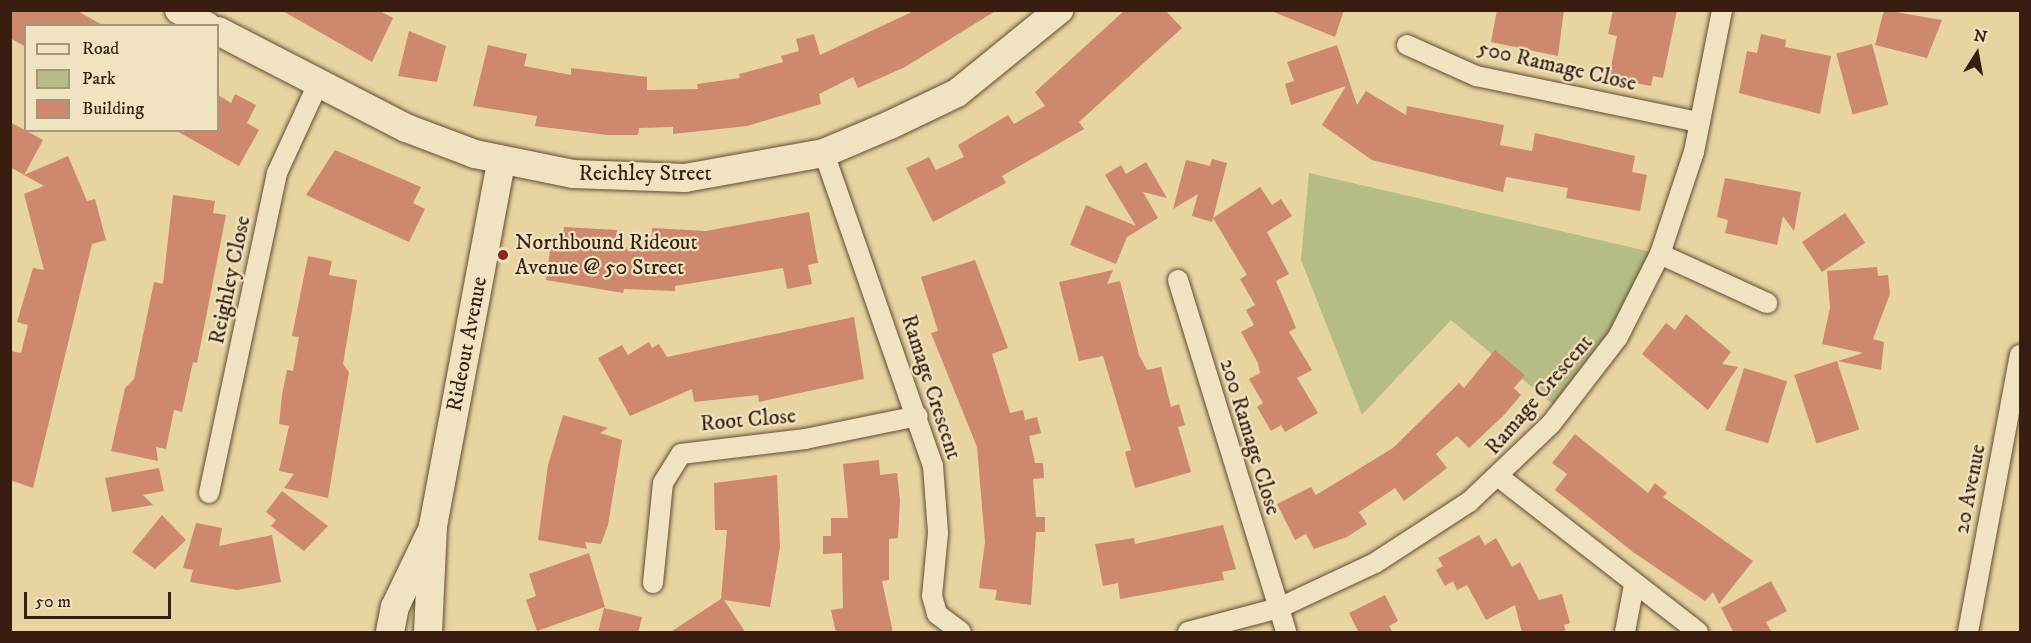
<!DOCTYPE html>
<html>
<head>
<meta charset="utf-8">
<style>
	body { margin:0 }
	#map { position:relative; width:2031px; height:643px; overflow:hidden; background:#e7d4a1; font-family:"IM FELL DW Pica",serif }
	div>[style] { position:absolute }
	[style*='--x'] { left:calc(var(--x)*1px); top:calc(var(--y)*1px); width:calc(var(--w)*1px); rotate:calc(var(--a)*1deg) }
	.green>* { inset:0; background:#b5bd84 }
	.building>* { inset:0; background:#cd886d; transform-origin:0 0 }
	.roads { filter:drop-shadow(0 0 2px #644b34) drop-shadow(0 0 2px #644b34) }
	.street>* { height:20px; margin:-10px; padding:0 10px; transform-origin:10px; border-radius:10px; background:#efe3c2 }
	.secondary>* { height:28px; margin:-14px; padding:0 14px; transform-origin:14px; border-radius:14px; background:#efe3c2 }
	.dots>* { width:16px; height:16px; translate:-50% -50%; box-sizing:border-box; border:3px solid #efe3c2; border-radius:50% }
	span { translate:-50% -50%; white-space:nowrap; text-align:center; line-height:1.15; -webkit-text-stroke:4.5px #efe3c2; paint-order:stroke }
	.street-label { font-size:22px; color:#381d10 }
	.poi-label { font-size:22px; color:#381d10 }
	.left { translate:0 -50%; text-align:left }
	.frame { position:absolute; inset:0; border:12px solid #381d10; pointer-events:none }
	.legend { position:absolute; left:24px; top:24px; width:195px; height:108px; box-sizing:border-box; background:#efe3c2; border:2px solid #a6947b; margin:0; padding:8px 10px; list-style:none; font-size:18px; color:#381d10 }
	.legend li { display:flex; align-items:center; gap:12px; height:30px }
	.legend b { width:30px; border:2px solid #a6947b }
	.north { position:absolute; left:1947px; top:24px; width:60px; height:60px; -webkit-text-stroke:4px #efe3c2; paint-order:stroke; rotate:11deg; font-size:16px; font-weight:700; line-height:24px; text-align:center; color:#381d10 }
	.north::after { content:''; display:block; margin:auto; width:21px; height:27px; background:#381d10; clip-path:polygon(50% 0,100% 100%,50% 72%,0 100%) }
	.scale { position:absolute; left:24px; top:592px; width:147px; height:27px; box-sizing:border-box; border:3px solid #381d10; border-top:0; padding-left:8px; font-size:18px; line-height:21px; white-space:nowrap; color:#381d10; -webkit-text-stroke:4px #efe3c2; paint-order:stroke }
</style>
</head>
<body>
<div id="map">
	<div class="green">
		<div style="clip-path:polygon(1309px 173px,1660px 254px,1562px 412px,1451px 320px,1362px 415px,1301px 260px)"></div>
	</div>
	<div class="building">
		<div style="clip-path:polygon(10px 10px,76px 10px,104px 26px,26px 26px,26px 47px,10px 38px)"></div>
		<div style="clip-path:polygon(281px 10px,378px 10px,393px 18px,372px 62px)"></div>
		<div style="clip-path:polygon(916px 10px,997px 10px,905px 67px,858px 88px,853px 77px,819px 94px,821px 104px,747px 126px,673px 134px,673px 127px,639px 128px,638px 135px,608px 135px,535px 126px,537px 116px,473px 106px,488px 45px,527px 54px,524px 66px,571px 75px,571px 68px,647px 77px,647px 90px,698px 89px,697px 84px,740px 78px,739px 74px,783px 62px,781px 56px,799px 51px,796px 39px,814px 34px,820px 55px)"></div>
		<div style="clip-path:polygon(1125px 10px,1165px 10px,1182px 28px,1079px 122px,1084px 129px,1002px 176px,1006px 183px,933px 222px,906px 168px,929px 157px,936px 170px,964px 157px,958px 145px,1008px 115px,1014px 124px,1045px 106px,1035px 92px)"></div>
		<div style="clip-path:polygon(1269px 10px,1344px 10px,1335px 37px)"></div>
		<div style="clip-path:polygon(1497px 10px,1564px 10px,1558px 56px,1491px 42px)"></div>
		<div style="clip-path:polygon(1613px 10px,1677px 10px,1663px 78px,1653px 76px,1651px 86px,1609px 78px,1617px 36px,1608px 34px)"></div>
		<div style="clip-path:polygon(1884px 10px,1942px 20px,1927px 58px,1875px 45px)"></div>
		<div style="clip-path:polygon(409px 31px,446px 46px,437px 82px,398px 76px)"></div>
		<div style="clip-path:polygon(1761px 34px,1786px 40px,1785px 47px,1831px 56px,1820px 114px,1739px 93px,1747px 51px,1757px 53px)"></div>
		<div style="left:1872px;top:44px;width:63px;height:37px;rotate:75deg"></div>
		<div style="clip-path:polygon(1337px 45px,1357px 105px,1366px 91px,1406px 115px,1407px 106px,1504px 125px,1500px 145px,1532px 151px,1535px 133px,1635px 156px,1632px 172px,1647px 175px,1640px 211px,1566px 198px,1568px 188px,1506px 177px,1503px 192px,1372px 160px,1322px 125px,1346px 86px,1291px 105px,1285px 84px,1294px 81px,1287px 62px)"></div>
		<div style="clip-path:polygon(235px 94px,256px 105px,247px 123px,259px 130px,239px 166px,175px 130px,218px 130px,218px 95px,231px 103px)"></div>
		<div style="clip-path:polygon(10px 122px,43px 140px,24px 175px,10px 167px)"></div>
		<div style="clip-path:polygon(335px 150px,421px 187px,413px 203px,425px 209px,409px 242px,306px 195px)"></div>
		<div style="clip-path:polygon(68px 156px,87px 201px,95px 199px,106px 240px,92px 244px,33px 488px,10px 480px,10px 351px,21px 353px,28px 325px,17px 322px,33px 268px,44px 270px,24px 194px,44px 186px,24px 175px)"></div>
		<div style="clip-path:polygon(1212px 159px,1227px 163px,1212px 222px,1192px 216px,1198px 194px,1173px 209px,1186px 160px,1210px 166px)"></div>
		<div style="clip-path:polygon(1146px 162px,1167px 198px,1143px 192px,1158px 218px,1127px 237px,1116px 264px,1070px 245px,1086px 205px,1136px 226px,1105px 175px,1121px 165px,1126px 174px)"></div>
		<div style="clip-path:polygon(1725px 178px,1801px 192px,1794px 231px,1783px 216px,1777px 245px,1725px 233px,1728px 220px,1717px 217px)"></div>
		<div style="clip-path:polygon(1260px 187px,1272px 205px,1281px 199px,1292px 216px,1267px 232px,1289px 274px,1276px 281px,1296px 328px,1289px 332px,1312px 370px,1297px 378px,1318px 413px,1285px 432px,1281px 425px,1271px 431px,1257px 407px,1263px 403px,1249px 379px,1260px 373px,1258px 363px,1241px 332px,1254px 325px,1246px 310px,1255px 305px,1240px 279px,1247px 275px,1213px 218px)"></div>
		<div style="clip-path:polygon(173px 195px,215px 201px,213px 213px,226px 215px,197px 363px,193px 362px,182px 412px,174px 410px,166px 449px,156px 447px,158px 461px,111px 451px,125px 388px,134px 379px,154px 282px,163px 284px)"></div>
		<div style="clip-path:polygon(809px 212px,818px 263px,808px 265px,812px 284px,787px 289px,783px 268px,675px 286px,675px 291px,624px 289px,623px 293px,546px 280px,551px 243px,562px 244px,564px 227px,617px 230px,615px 246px,651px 250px,652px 228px,706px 231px)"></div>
		<div style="left:1845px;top:213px;width:36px;height:52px;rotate:56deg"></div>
		<div style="clip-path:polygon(308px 256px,332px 261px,329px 275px,357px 280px,343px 364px,349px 372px,328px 498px,284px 488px,294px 474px,279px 471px,289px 426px,279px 424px,282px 395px,287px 370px,293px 371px,299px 337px,292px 336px)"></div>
		<div style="clip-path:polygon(975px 260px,1008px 348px,992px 354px,1010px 413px,1023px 410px,1025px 420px,1037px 417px,1041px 433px,1029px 436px,1035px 463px,1043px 463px,1044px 478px,1033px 479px,1036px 517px,1045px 517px,1045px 532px,1036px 532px,1031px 605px,995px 600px,997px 590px,979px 588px,985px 542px,977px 447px,931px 333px,938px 331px,921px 277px)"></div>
		<div style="clip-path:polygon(1877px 267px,1878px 276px,1888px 275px,1890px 294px,1873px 339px,1884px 342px,1881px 370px,1838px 361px,1863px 353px,1822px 344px,1830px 308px,1827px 271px)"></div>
		<div style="clip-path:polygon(1113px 270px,1107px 284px,1120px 281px,1139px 355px,1147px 370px,1161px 367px,1171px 407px,1179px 404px,1185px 425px,1178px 427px,1191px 472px,1135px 488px,1125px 452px,1131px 450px,1103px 356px,1079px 361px,1059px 282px)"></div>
		<div style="clip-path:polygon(1686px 314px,1731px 352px,1722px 364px,1738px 367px,1708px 410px,1642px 354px,1666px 323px,1675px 330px)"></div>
		<div style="clip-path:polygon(854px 317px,864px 379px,759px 402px,758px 395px,694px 402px,692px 389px,630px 416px,598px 358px,622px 345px,628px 355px,649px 342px,652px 348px,659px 344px,667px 357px)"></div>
		<div style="clip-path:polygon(1495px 350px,1525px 375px,1514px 388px,1521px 395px,1505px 414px,1469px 448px,1457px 436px,1436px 454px,1447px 468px,1404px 501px,1395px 488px,1359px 512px,1367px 524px,1347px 537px,1314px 549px,1306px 534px,1295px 540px,1277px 504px,1311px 487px,1316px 495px,1393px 448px,1459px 383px,1464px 388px)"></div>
		<div style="left:1837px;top:361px;width:72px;height:45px;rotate:72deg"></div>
		<div style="left:1744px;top:368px;width:45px;height:65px;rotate:17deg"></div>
		<div style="clip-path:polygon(563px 415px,608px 428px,600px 433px,622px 440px,608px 525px,601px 544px,585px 542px,587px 549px,538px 540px,548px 465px)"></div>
		<div style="clip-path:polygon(1575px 434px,1648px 493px,1655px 483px,1667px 493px,1663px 497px,1753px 561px,1719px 604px,1713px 592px,1705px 601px,1633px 552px,1555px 490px,1567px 474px,1552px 463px)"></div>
		<div style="clip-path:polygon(879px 460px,880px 475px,897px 473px,900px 500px,898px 538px,889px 539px,889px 580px,882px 581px,893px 633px,836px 633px,831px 610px,843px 608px,842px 553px,823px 554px,823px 536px,831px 536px,831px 518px,848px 518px,843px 464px)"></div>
		<div style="clip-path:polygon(159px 468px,164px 491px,143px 495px,153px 505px,112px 512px,105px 478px)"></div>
		<div style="clip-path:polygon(777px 475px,780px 547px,770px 607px,724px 600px,746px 633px,669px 633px,721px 599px,727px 530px,715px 530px,714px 483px)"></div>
		<div style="clip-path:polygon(282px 491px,328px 526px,304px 551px,271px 526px,276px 520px,266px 512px)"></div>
		<div style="clip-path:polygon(162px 515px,186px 540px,155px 569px,132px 552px)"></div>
		<div style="clip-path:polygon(196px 523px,222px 528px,219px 546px,272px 535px,281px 582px,237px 590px,190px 582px,193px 570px,183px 568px)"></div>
		<div style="clip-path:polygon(1223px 525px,1236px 569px,1222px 572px,1224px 580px,1120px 599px,1118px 583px,1103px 586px,1095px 544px,1134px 538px,1135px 544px)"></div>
		<div style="clip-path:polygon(1479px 535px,1485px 545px,1496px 538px,1512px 567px,1520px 562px,1539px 600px,1562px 594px,1570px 623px,1564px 625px,1566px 633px,1522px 633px,1515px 605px,1486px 620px,1467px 585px,1457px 590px,1453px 581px,1445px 586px,1436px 570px,1443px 566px,1438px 558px)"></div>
		<div style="clip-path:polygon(589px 553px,605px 607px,537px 631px,526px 600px,536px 596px,529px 574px)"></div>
		<div style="clip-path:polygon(1771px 581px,1787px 611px,1766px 622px,1772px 633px,1734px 633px,1721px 608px)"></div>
		<div style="clip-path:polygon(1385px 595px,1398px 621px,1389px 626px,1393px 633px,1359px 633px,1349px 613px)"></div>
		<div style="clip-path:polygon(604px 608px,642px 617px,638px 633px,598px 633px)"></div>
	</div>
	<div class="roads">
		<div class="street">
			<div style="--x:1407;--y:45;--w:76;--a:24.2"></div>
			<div style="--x:1476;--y:76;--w:228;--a:11.7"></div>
			<div style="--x:824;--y:153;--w:331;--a:70.8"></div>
			<div style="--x:933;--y:466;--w:67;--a:85.7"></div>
			<div style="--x:938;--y:533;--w:63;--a:95.4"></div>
			<div style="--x:932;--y:596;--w:19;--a:74"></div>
			<div style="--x:937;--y:614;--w:30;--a:37"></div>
			<div style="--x:1660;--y:254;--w:118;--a:24.6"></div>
			<div style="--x:1178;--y:280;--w:368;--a:72.9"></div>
			<div style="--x:1499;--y:477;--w:252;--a:37.9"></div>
			<div style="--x:209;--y:493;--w:327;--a:-78"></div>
			<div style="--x:277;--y:173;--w:98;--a:-65.3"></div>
			<div style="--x:653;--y:583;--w:100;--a:-84.3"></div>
			<div style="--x:663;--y:483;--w:34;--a:-58"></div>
			<div style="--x:681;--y:454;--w:125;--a:-6.9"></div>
			<div style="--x:805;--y:439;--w:115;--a:-11.5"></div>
			<div style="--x:1188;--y:632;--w:94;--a:-14.8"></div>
			<div style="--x:1279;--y:608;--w:106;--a:-25.1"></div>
			<div style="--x:1375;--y:563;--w:112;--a:-33"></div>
			<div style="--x:1469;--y:502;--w:113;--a:-43.6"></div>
			<div style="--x:1551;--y:424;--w:110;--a:-52.4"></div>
			<div style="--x:1618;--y:337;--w:93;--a:-63.2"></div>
			<div style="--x:1660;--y:254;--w:108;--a:-71.6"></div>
			<div style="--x:1694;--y:152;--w:145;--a:-78.8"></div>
			<div style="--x:1625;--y:632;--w:48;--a:-79.2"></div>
			<div style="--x:1968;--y:632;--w:282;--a:-79.4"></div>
		</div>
		<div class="secondary">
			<div style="--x:179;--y:10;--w:32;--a:30"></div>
			<div style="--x:218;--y:31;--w:212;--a:27.3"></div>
			<div style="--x:406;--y:128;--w:74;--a:20.6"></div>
			<div style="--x:475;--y:154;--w:100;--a:11.5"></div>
			<div style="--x:573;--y:174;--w:112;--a:2"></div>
			<div style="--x:685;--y:178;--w:141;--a:-10.2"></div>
			<div style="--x:824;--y:153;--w:72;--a:-23"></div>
			<div style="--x:890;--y:125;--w:74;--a:-25.5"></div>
			<div style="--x:957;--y:93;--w:132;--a:-39.1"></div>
			<div style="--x:390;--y:632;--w:25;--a:-79"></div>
			<div style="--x:395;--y:607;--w:81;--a:-64.4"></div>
			<div style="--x:428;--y:632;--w:106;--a:-87.3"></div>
			<div style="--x:433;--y:526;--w:370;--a:-79.4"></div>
		</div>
	</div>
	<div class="dots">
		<div style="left:503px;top:255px;background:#8f2418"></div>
	</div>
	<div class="street-label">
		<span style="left:1557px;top:66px;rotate:13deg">500 Ramage Close</span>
		<span style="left:645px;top:174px">Reichley Street</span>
		<span style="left:230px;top:280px;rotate:-78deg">Reighley Close</span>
		<span style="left:467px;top:344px;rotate:-79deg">Rideout Avenue</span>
		<span style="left:931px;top:387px;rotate:72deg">Ramage Crescent</span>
		<span style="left:1539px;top:395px;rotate:-49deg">Ramage Crescent</span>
		<span style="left:748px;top:420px;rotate:-5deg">Root Close</span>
		<span style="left:1250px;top:437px;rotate:73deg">200 Ramage Close</span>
		<span style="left:1970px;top:489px;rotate:-79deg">20 Avenue</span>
	</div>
	<div class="poi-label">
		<span class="left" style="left:515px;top:255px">Northbound Rideout<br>Avenue @ 50 Street</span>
	</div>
	<div class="frame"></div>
	<ul class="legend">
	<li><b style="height:8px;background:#efe3c2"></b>Road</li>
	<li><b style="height:16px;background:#b5bd84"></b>Park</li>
	<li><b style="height:16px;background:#cd886d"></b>Building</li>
	</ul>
	<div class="north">N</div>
	<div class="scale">50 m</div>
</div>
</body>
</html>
